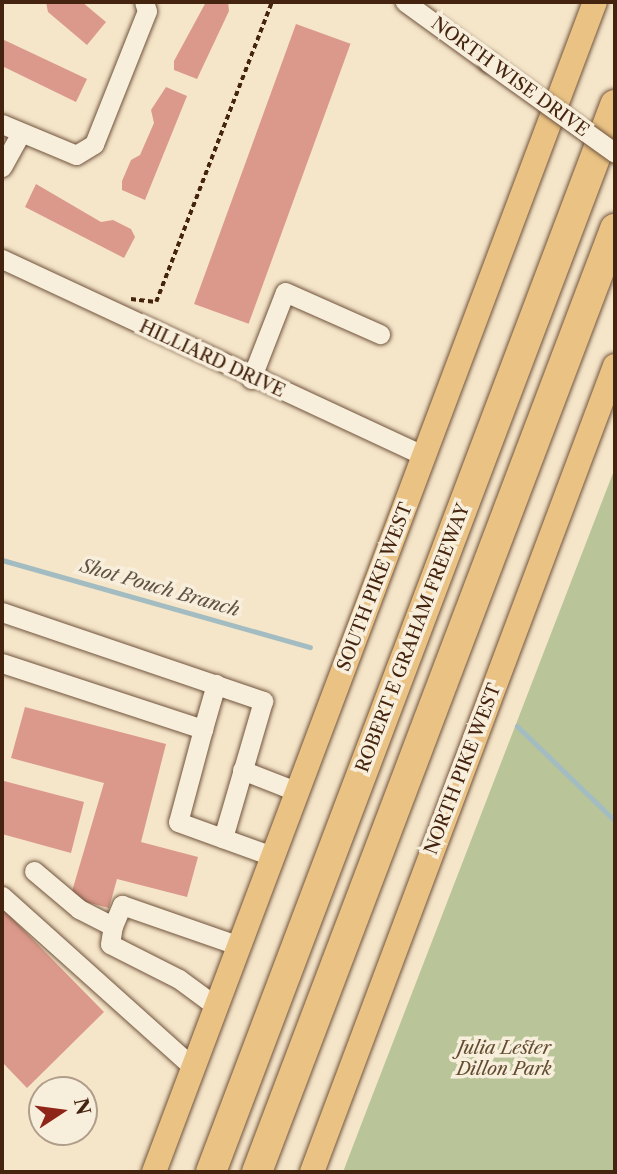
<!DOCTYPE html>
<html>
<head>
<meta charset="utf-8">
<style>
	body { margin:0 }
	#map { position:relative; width:617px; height:1174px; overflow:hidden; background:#f5e5c9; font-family:"Libre Caslon Text",serif }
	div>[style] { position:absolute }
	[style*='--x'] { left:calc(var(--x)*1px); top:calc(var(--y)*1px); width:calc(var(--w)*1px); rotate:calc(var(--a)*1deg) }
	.green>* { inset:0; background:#b9c598 }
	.stream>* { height:5px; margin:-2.5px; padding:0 2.5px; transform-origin:2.5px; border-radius:2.5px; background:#a2bcc1 }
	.building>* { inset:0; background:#db998b; transform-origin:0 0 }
	.path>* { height:3.5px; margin-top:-1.75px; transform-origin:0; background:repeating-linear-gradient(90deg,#44240e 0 5px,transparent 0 8.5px) }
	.roads { filter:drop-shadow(0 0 2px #70543d) drop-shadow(0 0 2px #70543d) }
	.minor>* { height:19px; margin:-9.5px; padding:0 9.5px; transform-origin:9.5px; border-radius:9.5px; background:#f8eedc }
	.major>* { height:24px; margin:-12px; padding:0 12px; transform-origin:12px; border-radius:12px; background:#eac284 }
	.highway>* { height:30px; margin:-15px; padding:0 15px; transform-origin:15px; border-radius:15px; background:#eac284 }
	.bridges { filter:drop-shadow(0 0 2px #70543d) drop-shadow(0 0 2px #70543d) }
	.minor-bridge>* { height:19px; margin:-9.5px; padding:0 9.5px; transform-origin:9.5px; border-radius:9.5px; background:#f8eedc }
	span { translate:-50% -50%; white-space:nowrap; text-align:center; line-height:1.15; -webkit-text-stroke:7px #f8eedc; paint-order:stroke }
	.street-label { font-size:18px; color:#44240e }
	.park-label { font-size:18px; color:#614c30; font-style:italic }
	.water-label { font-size:19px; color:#605244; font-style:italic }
	.frame { position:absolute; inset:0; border:4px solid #44240e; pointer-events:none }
	.north { position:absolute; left:28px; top:1076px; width:70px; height:70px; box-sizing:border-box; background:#f8eedc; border:2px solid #b09d8a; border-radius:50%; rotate:77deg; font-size:19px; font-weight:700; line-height:28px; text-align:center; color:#44240e }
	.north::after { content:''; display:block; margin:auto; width:24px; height:32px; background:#8f2418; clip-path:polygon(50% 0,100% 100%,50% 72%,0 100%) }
</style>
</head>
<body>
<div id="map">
	<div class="green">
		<div style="clip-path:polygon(615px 468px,615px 1172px,343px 1172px,366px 1112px)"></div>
	</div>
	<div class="stream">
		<div style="--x:2;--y:560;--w:320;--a:15.8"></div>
		<div style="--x:517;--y:726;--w:136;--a:44.1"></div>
	</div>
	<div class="building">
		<div style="clip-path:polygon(46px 2px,82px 2px,106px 22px,87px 45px,48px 12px)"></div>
		<div style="clip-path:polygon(206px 2px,228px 2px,229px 11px,197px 79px,174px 70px,174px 61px)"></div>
		<div style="left:296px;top:24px;width:58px;height:298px;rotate:20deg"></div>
		<div style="clip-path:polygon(2px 39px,87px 79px,76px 102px,2px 66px)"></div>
		<div style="clip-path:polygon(166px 87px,187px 96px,145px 200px,122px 190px,122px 181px,131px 160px,140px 155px,154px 123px,151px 110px)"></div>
		<div style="clip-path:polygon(36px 184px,101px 222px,113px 220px,131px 229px,135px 237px,124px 258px,25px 207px)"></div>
		<div style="clip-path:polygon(25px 707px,166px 744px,141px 842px,198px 857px,187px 897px,117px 879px,109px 908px,70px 898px,104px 783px,11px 758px)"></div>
		<div style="clip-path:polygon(4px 781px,84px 802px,71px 853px,2px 834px)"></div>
		<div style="clip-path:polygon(2px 908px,104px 1012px,27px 1088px,2px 1062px)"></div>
	</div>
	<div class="path">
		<div style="--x:131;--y:299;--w:25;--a:7"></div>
		<div style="--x:156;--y:302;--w:322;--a:-68.9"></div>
	</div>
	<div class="roads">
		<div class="minor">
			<div style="--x:405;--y:2;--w:102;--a:35.9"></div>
			<div style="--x:2;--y:124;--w:80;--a:22.7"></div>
			<div style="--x:76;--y:155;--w:21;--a:-31"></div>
			<div style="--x:94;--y:144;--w:143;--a:-68.3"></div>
			<div style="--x:147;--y:11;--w:9;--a:-108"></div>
			<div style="--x:2;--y:167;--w:38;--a:-61"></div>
			<div style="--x:2;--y:259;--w:466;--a:25"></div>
			<div style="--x:251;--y:379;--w:93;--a:-68.7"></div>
			<div style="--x:285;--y:292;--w:104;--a:23.9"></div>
			<div style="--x:2;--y:612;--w:276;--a:18.8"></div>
			<div style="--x:263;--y:701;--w:143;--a:106.3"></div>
			<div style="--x:2;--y:663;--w:212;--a:18.2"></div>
			<div style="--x:203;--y:729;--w:47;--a:-73.9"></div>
			<div style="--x:203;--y:729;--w:96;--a:105"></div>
			<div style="--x:178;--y:822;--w:100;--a:19.9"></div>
			<div style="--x:242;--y:770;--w:60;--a:21.4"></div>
			<div style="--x:34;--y:871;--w:59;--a:40.2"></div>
			<div style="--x:79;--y:909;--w:38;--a:27"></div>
			<div style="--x:2;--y:896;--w:258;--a:41.9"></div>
			<div style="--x:217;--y:1007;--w:47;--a:-143.6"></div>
			<div style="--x:179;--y:979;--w:77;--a:-153.1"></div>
			<div style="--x:110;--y:944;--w:18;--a:-81"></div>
			<div style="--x:113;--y:926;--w:23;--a:-67"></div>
			<div style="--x:122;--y:905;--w:125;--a:19.2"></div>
		</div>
		<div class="major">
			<div style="--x:154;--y:1172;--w:1250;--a:-69.35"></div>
			<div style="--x:312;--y:1172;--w:861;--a:-69.4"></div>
		</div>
		<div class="highway">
			<div style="--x:211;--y:1172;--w:1141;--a:-69.26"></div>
			<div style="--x:257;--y:1172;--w:1009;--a:-69.21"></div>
		</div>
	</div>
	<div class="bridges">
		<div class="minor-bridge">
			<div style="--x:488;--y:62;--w:156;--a:35.6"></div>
		</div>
	</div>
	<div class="street-label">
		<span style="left:510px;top:77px;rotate:36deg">NORTH WISE DRIVE</span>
		<span style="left:212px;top:359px;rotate:25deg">HILLIARD DRIVE</span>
		<span style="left:375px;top:587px;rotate:-69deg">SOUTH PIKE WEST</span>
		<span style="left:413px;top:638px;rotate:-69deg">ROBERT E GRAHAM FREEWAY</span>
		<span style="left:463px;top:769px;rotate:-69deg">NORTH PIKE WEST</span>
	</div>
	<div class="park-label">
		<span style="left:504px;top:1059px">Julia Lester<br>Dillon Park</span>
	</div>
	<div class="water-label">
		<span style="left:160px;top:588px;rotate:16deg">Shot Pouch Branch</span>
	</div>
	<div class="frame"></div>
	<div class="north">N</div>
</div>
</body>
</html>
